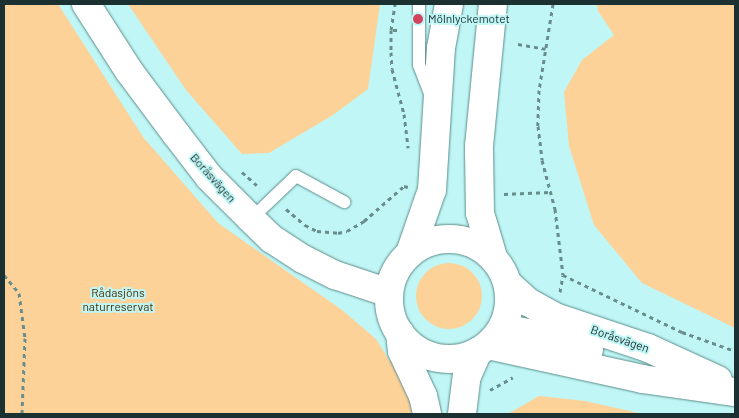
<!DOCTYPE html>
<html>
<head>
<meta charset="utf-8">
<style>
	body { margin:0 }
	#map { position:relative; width:739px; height:418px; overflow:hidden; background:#c0f6f5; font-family:Barlow,sans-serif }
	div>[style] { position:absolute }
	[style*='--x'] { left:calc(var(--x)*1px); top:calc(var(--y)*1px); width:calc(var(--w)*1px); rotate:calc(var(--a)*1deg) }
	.green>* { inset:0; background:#fdd298 }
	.round { border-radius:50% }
	.path>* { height:3px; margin-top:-1.5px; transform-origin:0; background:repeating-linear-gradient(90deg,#698d8d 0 4px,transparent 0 8px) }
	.roads { filter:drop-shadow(0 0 1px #5a8d8c) drop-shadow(0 0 1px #5a8d8c) }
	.lane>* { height:12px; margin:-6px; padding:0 6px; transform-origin:6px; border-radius:6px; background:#fff }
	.secondary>* { height:28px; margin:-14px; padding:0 14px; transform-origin:14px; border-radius:14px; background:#fff }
	.secondary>.ring { margin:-14px; padding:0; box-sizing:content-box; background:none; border:28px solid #fff; border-radius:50% }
	.dots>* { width:14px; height:14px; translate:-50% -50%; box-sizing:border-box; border:2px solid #c0f6f5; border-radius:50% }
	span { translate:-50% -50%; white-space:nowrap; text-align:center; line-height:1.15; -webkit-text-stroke:4px #c0f6f5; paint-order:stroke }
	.poi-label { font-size:12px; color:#1b3030 }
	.left { translate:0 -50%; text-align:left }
	.street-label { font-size:12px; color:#1b3030 }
	.park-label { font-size:12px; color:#492d00 }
	.frame { position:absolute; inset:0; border:5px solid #1b3030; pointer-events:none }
</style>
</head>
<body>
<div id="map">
	<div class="green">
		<div style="clip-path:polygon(4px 4px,58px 4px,143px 137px,218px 223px,342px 310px,376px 339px,389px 360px,397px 366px,418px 414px,4px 414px)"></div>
		<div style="clip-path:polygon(128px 4px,380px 4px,368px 89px,333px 115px,269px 153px,242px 154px,186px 90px)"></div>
		<div style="clip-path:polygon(597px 4px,735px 4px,735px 328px,642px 283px,594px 225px,569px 146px,564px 92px,582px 60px,614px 35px,598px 11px)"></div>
		<div class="round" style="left:416px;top:263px;width:66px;height:66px"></div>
		<div style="clip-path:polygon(539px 396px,585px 401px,643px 414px,508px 414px)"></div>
	</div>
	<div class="path">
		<div style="--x:553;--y:4;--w:87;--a:99.2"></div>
		<div style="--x:539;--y:90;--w:36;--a:92"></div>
		<div style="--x:538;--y:126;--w:34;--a:83"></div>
		<div style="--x:542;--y:160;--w:51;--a:75.1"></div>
		<div style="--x:555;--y:209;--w:66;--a:83.1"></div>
		<div style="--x:563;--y:275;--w:132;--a:25.6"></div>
		<div style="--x:682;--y:332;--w:56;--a:19.7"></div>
		<div style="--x:391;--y:30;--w:26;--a:-81"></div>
		<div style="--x:397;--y:30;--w:6;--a:180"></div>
		<div style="--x:391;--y:30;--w:22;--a:90"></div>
		<div style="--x:391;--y:52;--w:17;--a:87"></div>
		<div style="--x:392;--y:69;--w:47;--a:75.1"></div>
		<div style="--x:404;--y:114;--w:34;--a:83"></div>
		<div style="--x:518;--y:44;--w:28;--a:10"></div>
		<div style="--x:242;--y:172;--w:24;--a:42"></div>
		<div style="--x:504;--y:194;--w:47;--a:-2.4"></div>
		<div style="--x:286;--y:209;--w:25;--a:40"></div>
		<div style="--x:305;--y:225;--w:13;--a:27"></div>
		<div style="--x:317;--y:231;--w:21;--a:5"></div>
		<div style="--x:338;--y:233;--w:9;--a:-13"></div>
		<div style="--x:347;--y:231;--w:20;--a:-30"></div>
		<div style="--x:364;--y:221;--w:53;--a:-41.2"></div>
		<div style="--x:404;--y:186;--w:4;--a:14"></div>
		<div style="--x:4;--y:275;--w:23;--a:50"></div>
		<div style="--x:19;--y:293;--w:45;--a:82.4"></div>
		<div style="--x:25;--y:338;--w:76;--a:92.3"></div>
		<div style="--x:560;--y:292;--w:17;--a:-80"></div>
		<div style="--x:490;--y:390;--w:26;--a:-29"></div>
	</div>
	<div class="roads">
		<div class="lane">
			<div style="--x:419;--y:4;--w:61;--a:90"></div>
			<div style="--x:419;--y:65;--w:33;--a:69"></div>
			<div style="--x:251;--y:219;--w:62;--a:-43.7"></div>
			<div style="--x:296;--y:176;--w:55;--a:28.4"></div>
		</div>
		<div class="secondary">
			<div style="--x:86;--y:4;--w:80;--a:57.3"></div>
			<div style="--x:129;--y:71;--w:79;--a:53.3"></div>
			<div style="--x:176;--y:134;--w:54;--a:52.5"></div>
			<div style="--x:209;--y:177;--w:59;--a:45"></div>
			<div style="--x:251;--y:219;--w:29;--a:44"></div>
			<div style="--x:272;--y:239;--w:37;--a:33"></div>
			<div style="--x:303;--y:259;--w:36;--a:27"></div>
			<div style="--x:335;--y:275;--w:57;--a:18.4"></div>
			<div class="ring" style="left:389px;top:239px;width:92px;height:92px"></div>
			<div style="--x:410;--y:253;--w:67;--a:-70.8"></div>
			<div style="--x:432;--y:190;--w:142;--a:-86.4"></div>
			<div style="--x:441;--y:48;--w:45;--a:-79.7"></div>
			<div style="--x:493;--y:257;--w:46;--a:-106.5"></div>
			<div style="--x:480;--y:213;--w:67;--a:-90.9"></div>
			<div style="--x:479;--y:146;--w:143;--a:-84.4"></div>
			<div style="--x:508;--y:284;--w:27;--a:42"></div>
			<div style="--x:528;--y:302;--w:31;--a:29"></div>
			<div style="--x:555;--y:317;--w:98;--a:18.4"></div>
			<div style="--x:648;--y:348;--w:77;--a:24.6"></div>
			<div style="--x:502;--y:328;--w:48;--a:10.8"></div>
			<div style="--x:549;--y:337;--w:42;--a:18"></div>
			<div style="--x:400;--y:333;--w:18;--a:84"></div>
			<div style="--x:402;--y:351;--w:50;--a:65"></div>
			<div style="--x:423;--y:396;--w:18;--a:77"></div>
			<div style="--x:488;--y:345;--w:158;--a:12.4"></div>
			<div style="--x:642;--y:379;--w:94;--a:8"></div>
			<div style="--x:462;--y:414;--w:38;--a:-83"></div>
			<div style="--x:467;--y:376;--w:27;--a:-66"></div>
		</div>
	</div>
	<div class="dots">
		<div style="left:418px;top:19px;background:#d2425c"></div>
	</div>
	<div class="poi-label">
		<span class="left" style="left:428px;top:19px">Mölnlyckemotet</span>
	</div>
	<div class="street-label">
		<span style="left:213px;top:178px;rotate:48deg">Boråsvägen</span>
		<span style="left:620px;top:339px;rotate:19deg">Boråsvägen</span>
	</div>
	<div class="park-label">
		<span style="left:118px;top:300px">Rådasjöns<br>naturreservat</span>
	</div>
	<div class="frame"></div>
</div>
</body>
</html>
